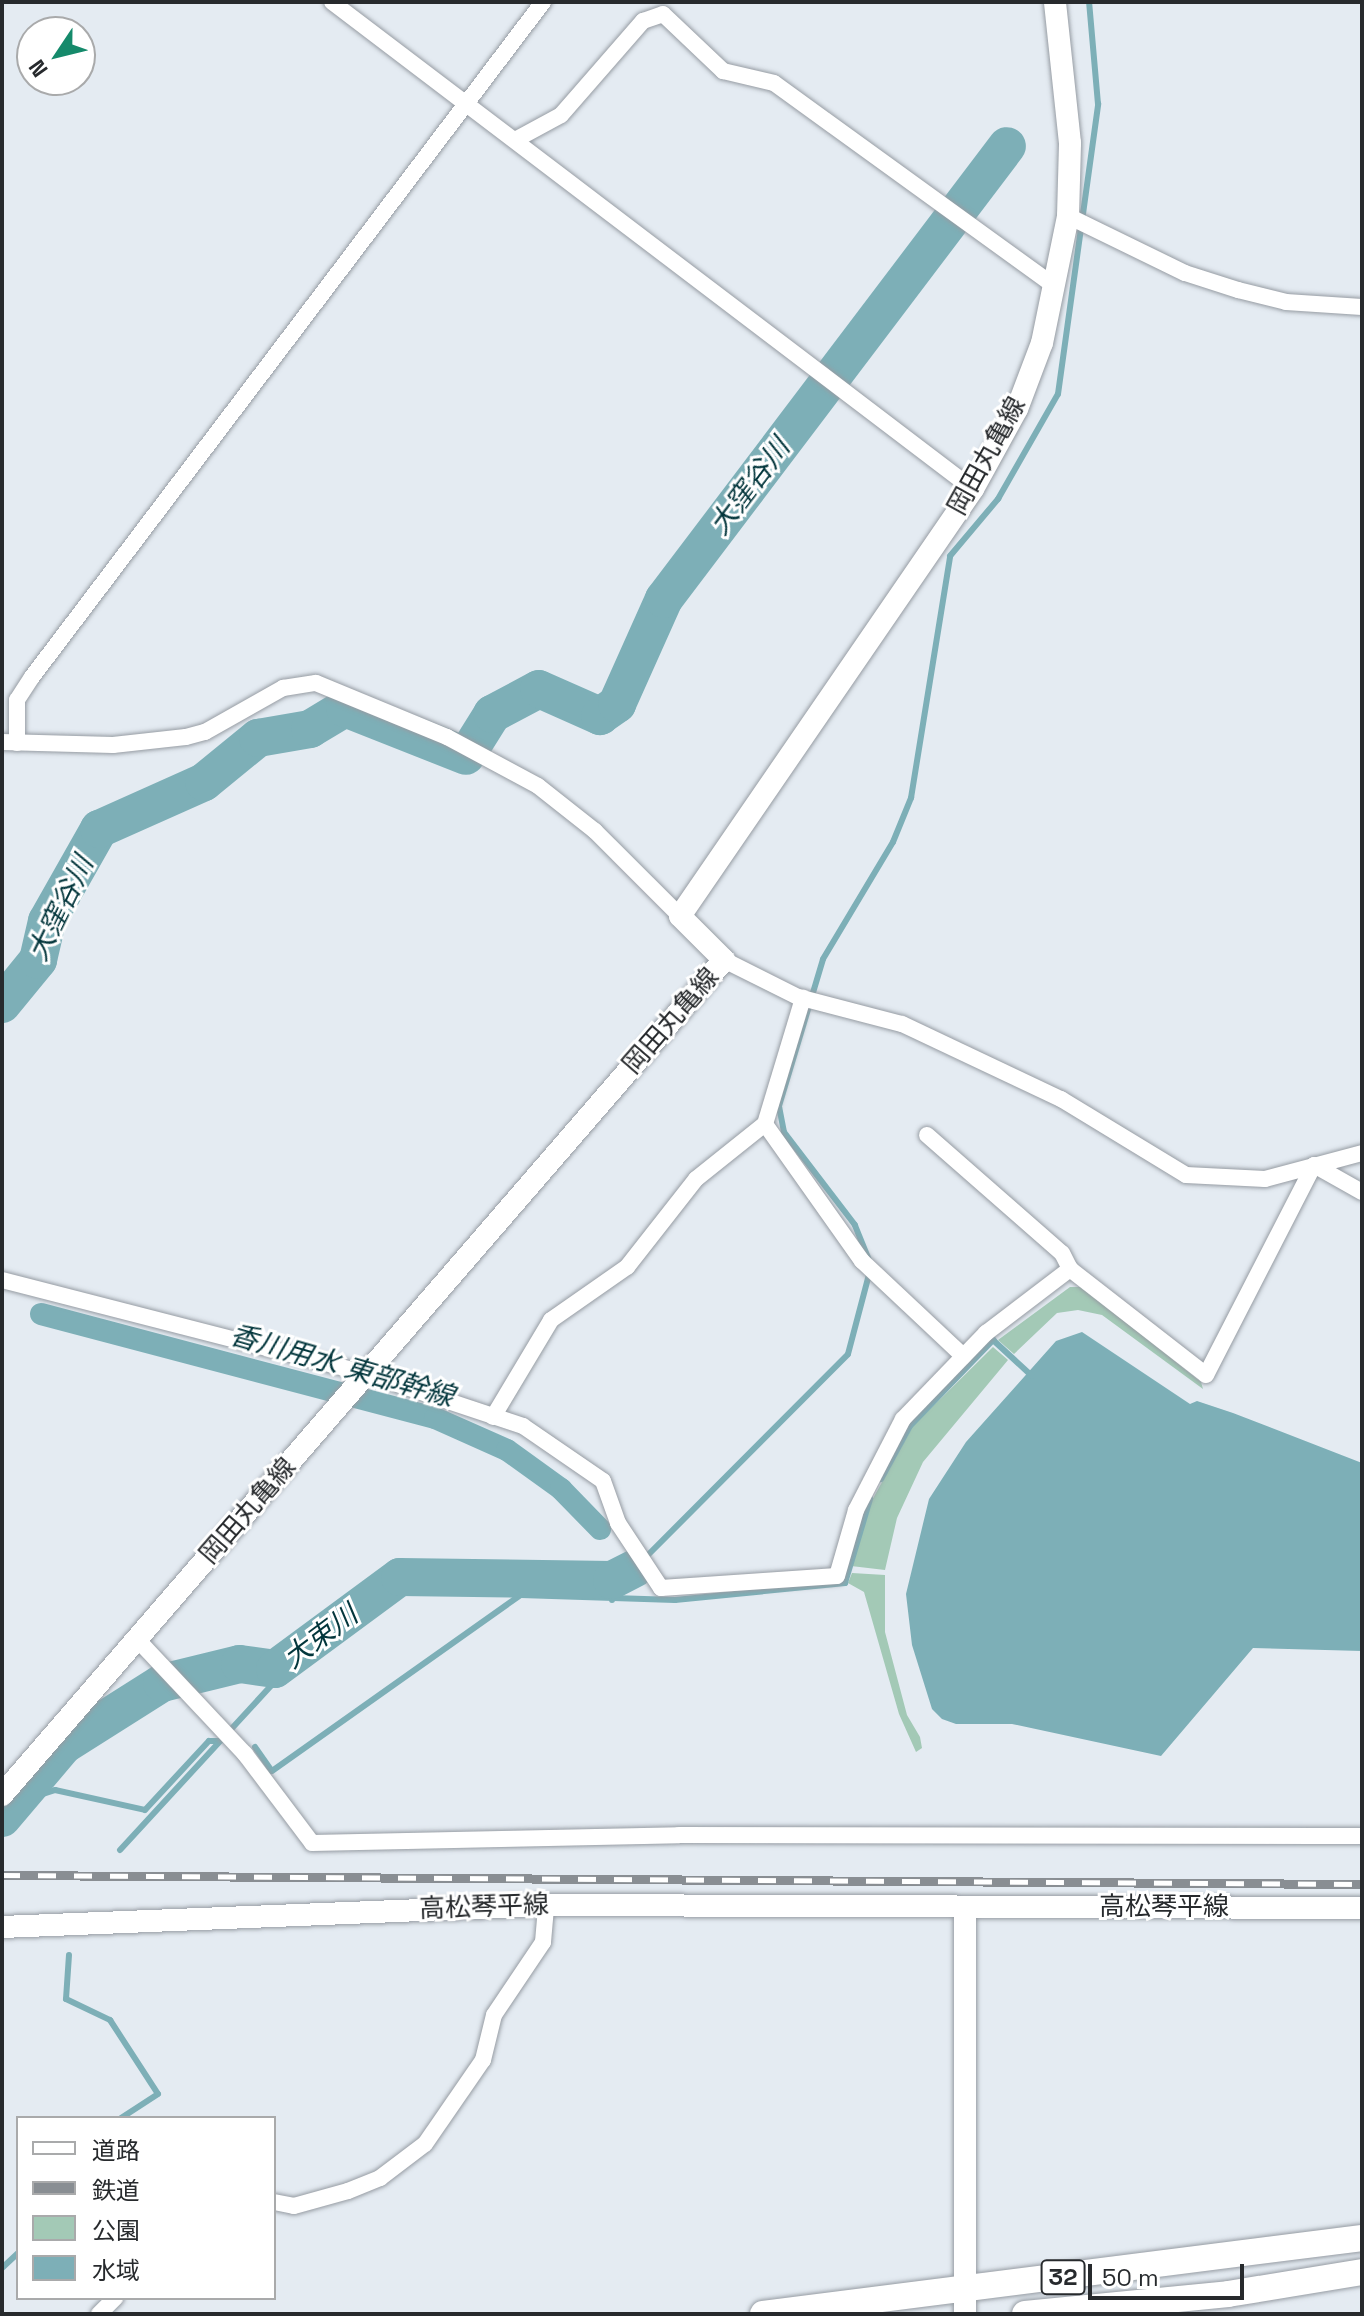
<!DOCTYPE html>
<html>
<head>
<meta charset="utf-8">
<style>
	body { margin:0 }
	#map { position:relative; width:1364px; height:2316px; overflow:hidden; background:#e4ebf2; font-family:"Space Grotesk","Noto Sans JP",sans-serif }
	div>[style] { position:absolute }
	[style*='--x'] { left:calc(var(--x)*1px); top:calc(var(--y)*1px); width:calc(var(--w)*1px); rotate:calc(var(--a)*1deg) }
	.green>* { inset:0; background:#a3c9b6 }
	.water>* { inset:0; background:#7dafb7 }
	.stream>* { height:6px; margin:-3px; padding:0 3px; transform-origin:3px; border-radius:3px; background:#7dafb7 }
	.canal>* { height:22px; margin:-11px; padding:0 11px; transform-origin:11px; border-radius:11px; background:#7dafb7 }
	.river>* { height:38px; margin:-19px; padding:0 19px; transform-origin:19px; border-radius:19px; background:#7dafb7 }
	.roads { filter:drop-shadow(0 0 2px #969ca3) drop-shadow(0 0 2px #969ca3) }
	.minor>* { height:16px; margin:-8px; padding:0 8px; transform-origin:8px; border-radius:8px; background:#fff }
	.secondary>* { height:22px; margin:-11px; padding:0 11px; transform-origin:11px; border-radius:11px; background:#fff }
	.trunk>* { height:26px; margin:-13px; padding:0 13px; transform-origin:13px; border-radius:13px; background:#fff }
	.rail>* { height:9px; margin-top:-4.5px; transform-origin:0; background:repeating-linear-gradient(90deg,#fff 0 18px,#898e93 0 36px); box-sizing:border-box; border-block:2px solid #898e93 }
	span { translate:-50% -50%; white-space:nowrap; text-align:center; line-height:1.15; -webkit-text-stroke:6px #fff; paint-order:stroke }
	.shield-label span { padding:2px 6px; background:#fff; border:2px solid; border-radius:6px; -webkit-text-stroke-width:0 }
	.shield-label { font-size:24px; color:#272a2d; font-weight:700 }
	.street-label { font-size:26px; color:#272a2d }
	.water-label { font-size:28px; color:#03363c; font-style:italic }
	.frame { position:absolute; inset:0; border:4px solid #272a2d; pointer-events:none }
	.legend { position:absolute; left:16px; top:2116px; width:260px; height:184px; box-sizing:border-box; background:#fff; border:2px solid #a9aaab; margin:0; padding:10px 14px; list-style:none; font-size:24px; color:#272a2d }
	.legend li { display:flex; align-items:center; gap:16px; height:40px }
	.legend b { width:40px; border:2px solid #a9aaab }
	.north { position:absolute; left:16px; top:16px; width:80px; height:80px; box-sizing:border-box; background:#fff; border:2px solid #a9aaab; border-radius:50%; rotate:235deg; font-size:22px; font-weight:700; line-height:32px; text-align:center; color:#272a2d }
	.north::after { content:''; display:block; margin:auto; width:28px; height:36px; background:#158a6b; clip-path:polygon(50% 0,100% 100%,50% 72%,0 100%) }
	.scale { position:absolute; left:1088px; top:2264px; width:156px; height:36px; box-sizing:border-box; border:4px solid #272a2d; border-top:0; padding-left:10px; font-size:24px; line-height:28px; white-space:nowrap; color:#272a2d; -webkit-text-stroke:6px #fff; paint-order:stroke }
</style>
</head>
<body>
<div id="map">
	<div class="green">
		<div style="clip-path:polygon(1070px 1287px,1081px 1287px,1201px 1382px,1203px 1389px,1102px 1315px,1078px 1310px,1057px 1313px,1014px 1354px,998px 1340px)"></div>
		<div style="clip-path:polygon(993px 1347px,1008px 1360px,923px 1462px,897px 1518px,885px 1570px,851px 1566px,871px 1502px,913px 1426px)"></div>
		<div style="clip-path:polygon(852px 1573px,885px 1575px,885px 1632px,907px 1715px,920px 1737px,922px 1748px,916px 1752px,899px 1714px,864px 1592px,848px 1583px)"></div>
	</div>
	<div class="water">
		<div style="clip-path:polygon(1082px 1332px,1190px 1404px,1197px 1401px,1233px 1413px,1362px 1463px,1362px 1651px,1253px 1648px,1161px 1756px,1012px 1724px,956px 1724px,942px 1719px,932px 1709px,912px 1645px,906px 1594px,929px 1499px,966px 1442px,1056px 1341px)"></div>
	</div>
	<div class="stream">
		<div style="--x:869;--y:1260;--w:38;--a:-112"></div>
		<div style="--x:855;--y:1225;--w:117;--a:-127.4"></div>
		<div style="--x:784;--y:1132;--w:26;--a:-101"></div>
		<div style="--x:779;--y:1106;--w:153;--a:-73.3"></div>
		<div style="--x:823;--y:959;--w:136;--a:-59.1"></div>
		<div style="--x:893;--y:842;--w:48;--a:-67.8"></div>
		<div style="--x:911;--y:798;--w:245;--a:-80.8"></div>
		<div style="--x:950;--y:556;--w:75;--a:-49.9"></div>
		<div style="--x:998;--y:499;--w:121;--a:-60.3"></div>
		<div style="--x:1058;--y:394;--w:293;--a:-82.1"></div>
		<div style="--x:1098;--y:104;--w:102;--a:-95"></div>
		<div style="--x:881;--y:1479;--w:60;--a:-61.3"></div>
		<div style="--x:910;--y:1426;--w:120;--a:-46"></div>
		<div style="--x:993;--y:1340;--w:53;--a:42.7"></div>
		<div style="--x:634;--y:1569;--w:303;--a:-45.1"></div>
		<div style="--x:848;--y:1354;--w:86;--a:-75.2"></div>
		<div style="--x:612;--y:1600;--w:20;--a:-90"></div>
		<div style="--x:255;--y:1747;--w:29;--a:55"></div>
		<div style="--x:272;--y:1771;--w:305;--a:-35.3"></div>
		<div style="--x:521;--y:1595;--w:154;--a:1.9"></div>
		<div style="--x:675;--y:1600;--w:171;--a:-5.7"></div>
		<div style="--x:845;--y:1583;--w:88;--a:-73.4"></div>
		<div style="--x:2;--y:1826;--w:9;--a:0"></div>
		<div style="--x:11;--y:1826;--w:45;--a:-45"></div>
		<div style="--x:43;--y:1794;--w:13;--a:-18"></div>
		<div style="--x:55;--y:1790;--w:92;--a:12.5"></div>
		<div style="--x:145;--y:1810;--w:94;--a:-47.2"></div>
		<div style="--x:209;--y:1741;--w:11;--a:0"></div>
		<div style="--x:120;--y:1850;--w:236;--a:-47.4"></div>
		<div style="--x:280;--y:1676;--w:132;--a:-38.5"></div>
		<div style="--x:383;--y:1594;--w:36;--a:-23"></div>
		<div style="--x:416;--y:1580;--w:124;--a:0"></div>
		<div style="--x:69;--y:1955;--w:44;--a:93.9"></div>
		<div style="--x:66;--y:1999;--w:49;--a:25.5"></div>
		<div style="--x:110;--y:2020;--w:88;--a:57"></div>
		<div style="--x:158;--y:2094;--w:44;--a:147"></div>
		<div style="--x:2;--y:2268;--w:22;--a:-43"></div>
	</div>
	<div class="canal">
		<div style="--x:41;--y:1314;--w:407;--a:14.8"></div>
		<div style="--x:435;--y:1418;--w:79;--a:24"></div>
		<div style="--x:507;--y:1450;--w:67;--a:35.8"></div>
		<div style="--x:561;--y:1489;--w:56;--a:45.7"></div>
	</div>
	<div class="river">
		<div style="--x:476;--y:740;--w:31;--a:-58"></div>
		<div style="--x:492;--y:714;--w:53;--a:-28"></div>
		<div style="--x:539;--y:689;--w:67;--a:23.9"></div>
		<div style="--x:600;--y:716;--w:21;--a:-35"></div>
		<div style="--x:617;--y:704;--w:115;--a:-65.9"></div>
		<div style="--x:664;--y:599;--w:568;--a:-52.87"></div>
		<div style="--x:2;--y:1004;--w:57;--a:-50.7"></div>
		<div style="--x:38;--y:960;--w:40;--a:-77"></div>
		<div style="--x:47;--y:921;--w:106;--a:-60.5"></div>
		<div style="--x:99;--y:829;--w:115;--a:-24.1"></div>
		<div style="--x:204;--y:782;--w:70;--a:-39.2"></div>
		<div style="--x:258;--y:738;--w:53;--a:-9.8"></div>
		<div style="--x:310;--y:729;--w:41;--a:-31"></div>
		<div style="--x:345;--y:708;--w:130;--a:21.6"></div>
		<div style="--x:2;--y:1818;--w:96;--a:-49.7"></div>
		<div style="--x:64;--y:1745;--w:116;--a:-32.3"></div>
		<div style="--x:162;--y:1683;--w:80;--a:-13.7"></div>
		<div style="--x:240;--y:1664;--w:35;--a:8"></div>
		<div style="--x:275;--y:1669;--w:155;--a:-36.4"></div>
		<div style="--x:400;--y:1577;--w:212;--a:0.8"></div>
		<div style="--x:612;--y:1580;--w:25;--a:-27"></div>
	</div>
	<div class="roads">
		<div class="minor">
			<div style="--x:332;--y:2;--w:805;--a:37.23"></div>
			<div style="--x:515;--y:140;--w:52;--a:-28.5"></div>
			<div style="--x:561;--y:115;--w:125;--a:-48.9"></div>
			<div style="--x:643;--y:21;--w:21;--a:-19"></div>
			<div style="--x:663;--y:14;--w:83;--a:43.5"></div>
			<div style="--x:723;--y:71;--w:52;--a:13.2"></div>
			<div style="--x:774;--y:83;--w:348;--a:35.9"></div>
			<div style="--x:1068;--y:216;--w:130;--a:26"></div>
			<div style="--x:1185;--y:273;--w:56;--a:17.8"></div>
			<div style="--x:1238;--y:290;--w:49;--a:14"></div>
			<div style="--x:1286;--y:302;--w:76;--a:3.8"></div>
			<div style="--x:2;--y:742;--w:111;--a:1.5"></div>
			<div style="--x:113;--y:745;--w:73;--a:-6.3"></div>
			<div style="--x:186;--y:737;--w:20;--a:-15"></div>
			<div style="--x:205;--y:732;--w:90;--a:-29.4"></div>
			<div style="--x:283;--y:688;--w:33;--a:-9"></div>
			<div style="--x:316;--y:683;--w:142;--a:22.4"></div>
			<div style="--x:447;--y:737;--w:103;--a:28.3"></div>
			<div style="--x:538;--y:786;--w:73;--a:38.3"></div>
			<div style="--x:595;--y:831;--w:120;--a:45"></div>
			<div style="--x:17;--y:743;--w:43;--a:-90"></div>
			<div style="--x:17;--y:700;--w:27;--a:-57"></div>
			<div style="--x:32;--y:677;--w:847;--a:-52.87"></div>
			<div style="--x:724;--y:960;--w:83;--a:26.6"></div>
			<div style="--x:798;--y:997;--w:107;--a:14.6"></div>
			<div style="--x:902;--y:1024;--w:176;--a:25.3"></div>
			<div style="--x:1061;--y:1099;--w:146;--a:31.3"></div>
			<div style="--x:1186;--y:1175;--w:79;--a:2.9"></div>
			<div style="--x:1265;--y:1179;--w:100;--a:-15"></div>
			<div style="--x:765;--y:1124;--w:132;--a:-73.2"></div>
			<div style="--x:927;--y:1135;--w:179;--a:41.2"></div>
			<div style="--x:1062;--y:1253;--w:18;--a:63"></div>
			<div style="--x:1070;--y:1269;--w:172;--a:37.9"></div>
			<div style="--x:1206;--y:1375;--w:236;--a:-62.8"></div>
			<div style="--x:1314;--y:1165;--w:55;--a:29.4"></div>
			<div style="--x:2;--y:1280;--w:377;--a:14.4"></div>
			<div style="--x:367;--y:1374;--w:164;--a:18.4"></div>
			<div style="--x:523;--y:1426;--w:97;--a:34.5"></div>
			<div style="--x:603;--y:1481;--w:45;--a:70.3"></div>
			<div style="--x:618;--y:1523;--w:78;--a:56.5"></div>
			<div style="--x:661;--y:1588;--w:176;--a:-3.9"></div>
			<div style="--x:837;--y:1576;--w:69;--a:-73.9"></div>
			<div style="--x:856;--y:1510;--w:102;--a:-62.7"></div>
			<div style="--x:903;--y:1419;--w:120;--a:-46"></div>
			<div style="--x:986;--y:1333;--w:106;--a:-37.3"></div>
			<div style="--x:493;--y:1417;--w:113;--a:-59.1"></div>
			<div style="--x:551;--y:1320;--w:93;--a:-34.9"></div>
			<div style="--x:627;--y:1267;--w:112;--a:-51.9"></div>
			<div style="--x:696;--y:1179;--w:88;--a:-38.6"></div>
			<div style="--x:765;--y:1124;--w:168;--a:54.7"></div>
			<div style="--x:862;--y:1261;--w:139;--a:43.2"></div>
			<div style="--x:137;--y:1639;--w:158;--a:46.8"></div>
			<div style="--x:245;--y:1754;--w:111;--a:53"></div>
			<div style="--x:312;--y:1843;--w:367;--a:-1.2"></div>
			<div style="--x:679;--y:1835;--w:683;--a:0.08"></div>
			<div style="--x:274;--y:2202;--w:20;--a:11"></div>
			<div style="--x:294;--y:2206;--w:56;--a:-15.5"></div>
			<div style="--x:348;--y:2191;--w:35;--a:-22"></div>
			<div style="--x:380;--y:2178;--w:56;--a:-37.1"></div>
			<div style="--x:425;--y:2144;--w:102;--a:-55.4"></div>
			<div style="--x:483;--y:2060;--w:46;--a:-76.3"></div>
			<div style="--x:494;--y:2015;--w:88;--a:-56.1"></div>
			<div style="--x:543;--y:1942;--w:37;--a:-85"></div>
			<div style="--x:99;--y:2314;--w:23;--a:-45"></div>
		</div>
		<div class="secondary">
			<div style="--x:2;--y:1795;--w:1104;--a:-49.15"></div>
			<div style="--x:724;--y:960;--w:62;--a:-135"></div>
			<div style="--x:680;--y:916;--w:518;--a:-55.54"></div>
			<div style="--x:973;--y:489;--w:91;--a:-61.2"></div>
			<div style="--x:1017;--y:409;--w:71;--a:-69.3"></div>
			<div style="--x:1042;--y:343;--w:130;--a:-78.4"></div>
			<div style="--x:1068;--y:216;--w:73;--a:-88.4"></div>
			<div style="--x:1070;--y:143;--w:142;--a:-96.1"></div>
			<div style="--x:2;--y:1927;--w:544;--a:-2.32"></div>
			<div style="--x:546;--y:1905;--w:816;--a:0.21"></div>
			<div style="--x:965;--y:2314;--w:407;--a:-90"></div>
		</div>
		<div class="trunk">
			<div style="--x:763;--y:2314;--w:604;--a:-7.23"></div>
			<div style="--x:1025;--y:2314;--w:204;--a:-5.6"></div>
			<div style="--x:1228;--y:2294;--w:136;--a:-9.3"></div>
		</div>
	</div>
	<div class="rail">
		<div style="--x:2;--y:1875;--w:1360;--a:0.38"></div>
	</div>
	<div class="shield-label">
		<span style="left:1063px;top:2277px">32</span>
	</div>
	<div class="street-label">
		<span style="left:987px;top:456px;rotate:-61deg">岡田丸亀線</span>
		<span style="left:671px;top:1021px;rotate:-49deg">岡田丸亀線</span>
		<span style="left:248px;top:1511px;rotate:-49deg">岡田丸亀線</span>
		<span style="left:484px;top:1907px;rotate:-2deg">高松琴平線</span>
		<span style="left:1164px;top:1907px">高松琴平線</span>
	</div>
	<div class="water-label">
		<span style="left:749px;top:486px;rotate:-53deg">大窪谷川</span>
		<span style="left:60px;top:908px;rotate:-64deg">大窪谷川</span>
		<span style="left:342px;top:1365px;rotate:16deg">香川用水 東部幹線</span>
		<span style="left:320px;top:1636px;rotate:-37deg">大束川</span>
	</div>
	<div class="frame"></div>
	<ul class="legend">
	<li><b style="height:10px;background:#fff"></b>道路</li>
	<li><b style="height:10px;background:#898e93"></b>鉄道</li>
	<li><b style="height:22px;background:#a3c9b6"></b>公園</li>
	<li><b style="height:22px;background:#7dafb7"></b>水域</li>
	</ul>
	<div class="north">N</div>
	<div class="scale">50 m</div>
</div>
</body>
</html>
